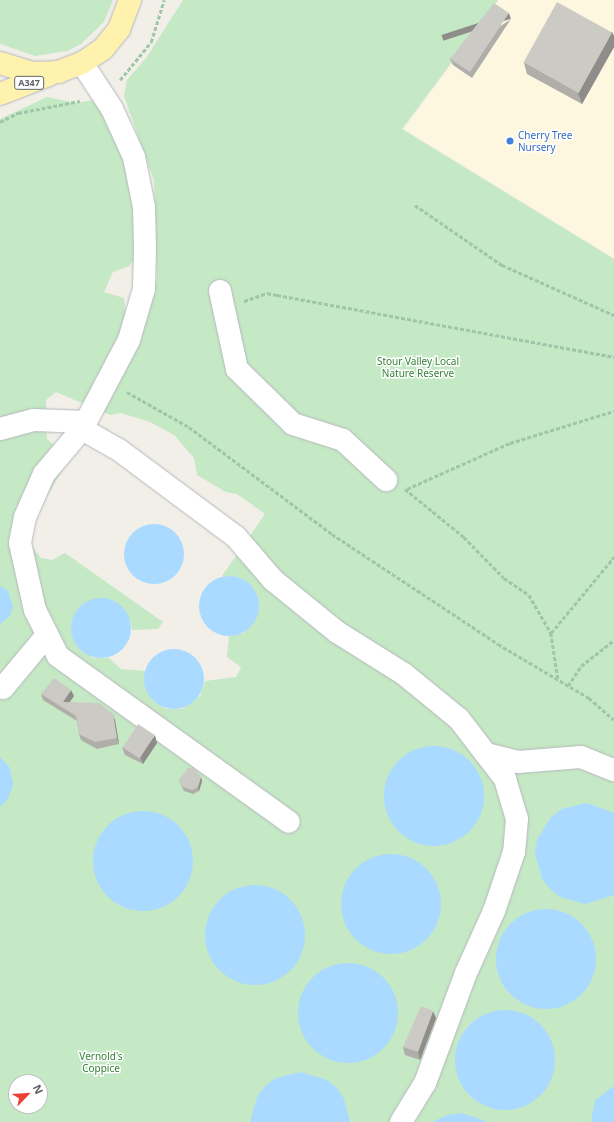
<!DOCTYPE html>
<html>
<head>
<meta charset="utf-8">
<style>
	body { margin:0 }
	#map { position:relative; width:614px; height:1122px; overflow:hidden; background:#f1efe8; font-family:"Noto Sans",sans-serif }
	div>[style] { position:absolute }
	[style*='--x'] { left:calc(var(--x)*1px); top:calc(var(--y)*1px); width:calc(var(--w)*1px); rotate:calc(var(--a)*1deg) }
	.commercial>* { inset:0; background:#fef7e0 }
	.green>* { inset:0; background:#c5e8c5 }
	.water>* { inset:0; background:#aadaff }
	.round { border-radius:50% }
	.path>* { height:2.5px; margin-top:-1.25px; transform-origin:0; background:repeating-linear-gradient(90deg,#9cc7a9 0 4px,transparent 0 6px) }
	.roads { filter:drop-shadow(0 0 1px #b5b8bc) drop-shadow(0 0 1px #b5b8bc) }
	.minor>* { height:22px; margin:-11px; padding:0 11px; transform-origin:11px; border-radius:11px; background:#fff }
	.major>* { height:22px; margin:-11px; padding:0 11px; transform-origin:11px; border-radius:11px; background:#fff2af }
	.wall>* { inset:0; background:#afaea9 }
	.shaded-wall>* { inset:0; background:#8f8d8a; transform-origin:0 0 }
	.building>* { inset:0; background:#cccac5; transform-origin:0 0 }
	.dots>* { width:11px; height:11px; translate:-50% -50%; box-sizing:border-box; border:2px solid #fff; border-radius:50% }
	span { translate:-50% -50%; white-space:nowrap; text-align:center; line-height:1.15; -webkit-text-stroke:3px #fff; paint-order:stroke }
	.shield-label span { padding:1px 3px; background:#fff; border:1px solid; border-radius:3px; -webkit-text-stroke-width:0 }
	.shield-label { font-size:9px; color:#5f6368; font-weight:700 }
	.shop-label { font-size:10px; color:#366cbe }
	.left { translate:0 -50%; text-align:left }
	.park-label { font-size:10px; color:#348238 }
	.north { position:absolute; left:8px; top:1074px; width:40px; height:40px; box-sizing:border-box; background:#fff; border:1px solid #bfc1c3; border-radius:50%; rotate:65deg; font-size:11px; font-weight:700; line-height:16px; text-align:center; color:#5f6368 }
	.north::after { content:''; display:block; margin:auto; width:14px; height:18px; background:#ea4335; clip-path:polygon(50% 0,100% 100%,50% 72%,0 100%) }
</style>
</head>
<body>
<div id="map">
	<div class="commercial">
		<div style="clip-path:polygon(499px 0,614px 0,614px 258px,404px 129px)"></div>
	</div>
	<div class="green">
		<div style="clip-path:polygon(0 0,113px 0,104px 22px,81px 44px,67px 51px,35px 56px,0 44px)"></div>
		<div style="clip-path:polygon(evenodd,183px 0,498px 0,402px 129px,614px 259px,614px 1122px,0 1122px,0 119px,47px 97px,76px 103px,100px 99px,131px 174px,135px 259px,129px 266px,113px 272px,104px 292px,124px 298px,128px 339px,148px 313px,157px 279px,154px 181px,124px 96px,127px 80px,146px 58px,183px 0,56px 392px,110px 415px,121px 413px,150px 422px,174px 435px,194px 458px,197px 475px,226px 492px,237px 494px,265px 514px,222px 576px,238px 577px,254px 622px,243px 633px,229px 636px,227px 657px,241px 667px,236px 677px,205px 681px,200px 696px,182px 709px,166px 709px,153px 701px,145px 687px,145px 671px,121px 669px,109px 658px,93px 658px,80px 650px,131px 622px,132px 630px,158px 629px,163px 622px,65px 553px,52px 560px,41px 558px,28px 541px,35px 516px,70px 458px,47px 439px,46px 400px,56px 392px,183px 0,16px 1082px,40px 1082px,40px 1106px,16px 1106px,16px 1082px)"></div>
	</div>
	<div class="water">
		<div class="round" style="left:124px;top:524px;width:60px;height:60px"></div>
		<div class="round" style="left:199px;top:576px;width:60px;height:60px"></div>
		<div style="clip-path:polygon(0 586px,8px 591px,13px 606px,10px 616px,0 624px)"></div>
		<div class="round" style="left:71px;top:598px;width:60px;height:60px"></div>
		<div class="round" style="left:144px;top:649px;width:60px;height:60px"></div>
		<div class="round" style="left:384px;top:746px;width:100px;height:100px"></div>
		<div style="clip-path:polygon(0 757px,10px 768px,13px 784px,8px 799px,0 807px)"></div>
		<div style="clip-path:polygon(587px 803px,614px 813px,614px 895px,585px 904px,560px 897px,550px 889px,542px 879px,535px 853px,537px 840px,551px 817px,562px 809px)"></div>
		<div class="round" style="left:93px;top:811px;width:100px;height:100px"></div>
		<div class="round" style="left:341px;top:854px;width:100px;height:100px"></div>
		<div class="round" style="left:205px;top:885px;width:100px;height:100px"></div>
		<div class="round" style="left:496px;top:909px;width:100px;height:100px"></div>
		<div class="round" style="left:298px;top:963px;width:100px;height:100px"></div>
		<div class="round" style="left:455px;top:1010px;width:100px;height:100px"></div>
		<div style="clip-path:polygon(301px 1072px,327px 1080px,337px 1088px,344px 1099px,350px 1122px,250px 1122px,257px 1097px,265px 1086px,276px 1078px)"></div>
		<div style="clip-path:polygon(614px 1086px,614px 1122px,591px 1122px,595px 1100px)"></div>
		<div style="clip-path:polygon(462px 1113px,488px 1122px,432px 1122px,448px 1115px)"></div>
	</div>
	<div class="path">
		<div style="--x:120;--y:80;--w:49;--a:-50.8"></div>
		<div style="--x:151;--y:42;--w:44;--a:-72.8"></div>
		<div style="--x:0;--y:122;--w:20;--a:-27"></div>
		<div style="--x:18;--y:113;--w:63;--a:-11"></div>
		<div style="--x:415;--y:205;--w:106;--a:34.6"></div>
		<div style="--x:502;--y:265;--w:123;--a:24.1"></div>
		<div style="--x:244;--y:301;--w:24;--a:-19"></div>
		<div style="--x:267;--y:293;--w:10;--a:11"></div>
		<div style="--x:277;--y:295;--w:343;--a:10.4"></div>
		<div style="--x:127;--y:392;--w:71;--a:29.4"></div>
		<div style="--x:189;--y:427;--w:179;--a:36.8"></div>
		<div style="--x:332;--y:534;--w:199;--a:33.5"></div>
		<div style="--x:498;--y:644;--w:106;--a:30.7"></div>
		<div style="--x:589;--y:698;--w:33;--a:41"></div>
		<div style="--x:405;--y:489;--w:76;--a:39.1"></div>
		<div style="--x:464;--y:537;--w:57;--a:45.7"></div>
		<div style="--x:504;--y:578;--w:30;--a:34"></div>
		<div style="--x:529;--y:595;--w:44;--a:59.9"></div>
		<div style="--x:551;--y:633;--w:47;--a:81.3"></div>
		<div style="--x:407;--y:489;--w:113;--a:-24.1"></div>
		<div style="--x:510;--y:443;--w:109;--a:-17.1"></div>
		<div style="--x:551;--y:633;--w:99;--a:-50.3"></div>
		<div style="--x:568;--y:686;--w:24;--a:-57"></div>
		<div style="--x:581;--y:666;--w:42;--a:-38.2"></div>
	</div>
	<div class="roads">
		<div class="minor">
			<div style="--x:82;--y:63;--w:55;--a:56.9"></div>
			<div style="--x:112;--y:109;--w:53;--a:65.4"></div>
			<div style="--x:134;--y:157;--w:51;--a:78.7"></div>
			<div style="--x:144;--y:207;--w:41;--a:88.6"></div>
			<div style="--x:145;--y:248;--w:41;--a:91.4"></div>
			<div style="--x:144;--y:289;--w:53;--a:106.4"></div>
			<div style="--x:129;--y:340;--w:101;--a:117.8"></div>
			<div style="--x:82;--y:429;--w:43;--a:29.6"></div>
			<div style="--x:119;--y:450;--w:146;--a:36.6"></div>
			<div style="--x:236;--y:537;--w:57;--a:49.3"></div>
			<div style="--x:273;--y:580;--w:82;--a:39.1"></div>
			<div style="--x:337;--y:632;--w:79;--a:32.1"></div>
			<div style="--x:404;--y:674;--w:71;--a:39.3"></div>
			<div style="--x:459;--y:719;--w:76;--a:52.5"></div>
			<div style="--x:505;--y:779;--w:42;--a:73.3"></div>
			<div style="--x:517;--y:819;--w:33;--a:95"></div>
			<div style="--x:514;--y:852;--w:62;--a:108.7"></div>
			<div style="--x:494;--y:911;--w:68;--a:114.3"></div>
			<div style="--x:466;--y:973;--w:117;--a:110.4"></div>
			<div style="--x:425;--y:1083;--w:46;--a:121.6"></div>
			<div style="--x:220;--y:291;--w:80;--a:77.7"></div>
			<div style="--x:237;--y:369;--w:78;--a:44.5"></div>
			<div style="--x:293;--y:424;--w:52;--a:17.7"></div>
			<div style="--x:343;--y:440;--w:59;--a:42.9"></div>
			<div style="--x:0;--y:429;--w:35;--a:-15"></div>
			<div style="--x:34;--y:420;--w:51;--a:2.2"></div>
			<div style="--x:82;--y:429;--w:59;--a:130.2"></div>
			<div style="--x:44;--y:474;--w:47;--a:113.8"></div>
			<div style="--x:25;--y:517;--w:26;--a:101"></div>
			<div style="--x:20;--y:543;--w:69;--a:77.4"></div>
			<div style="--x:35;--y:610;--w:51;--a:63.4"></div>
			<div style="--x:58;--y:656;--w:284;--a:35.7"></div>
			<div style="--x:3;--y:688;--w:69;--a:-50.3"></div>
			<div style="--x:486;--y:754;--w:33;--a:14"></div>
			<div style="--x:518;--y:762;--w:63;--a:-4.5"></div>
			<div style="--x:581;--y:757;--w:35;--a:22"></div>
		</div>
		<div class="major">
			<div style="--x:0;--y:63;--w:34;--a:17"></div>
			<div style="--x:33;--y:73;--w:25;--a:-2"></div>
			<div style="--x:58;--y:72;--w:26;--a:-21"></div>
			<div style="--x:82;--y:63;--w:25;--a:-34"></div>
			<div style="--x:103;--y:49;--w:26;--a:-51"></div>
			<div style="--x:119;--y:29;--w:31;--a:-69"></div>
			<div style="--x:0;--y:94;--w:53;--a:-21.2"></div>
		</div>
	</div>
	<div class="wall">
		<div style="clip-path:polygon(511px 19px,472px 78px,453px 65px,450px 59px)"></div>
		<div style="clip-path:polygon(612px 32px,614px 36px,614px 47px,582px 104px,527px 74px,524px 63px)"></div>
		<div style="clip-path:polygon(41px 694px,74px 696px,70px 702px,115px 720px,119px 744px,97px 749px,81px 740px,79px 734px,77px 721px,43px 700px)"></div>
		<div style="clip-path:polygon(157px 743px,143px 764px,125px 755px,122px 747px)"></div>
		<div style="clip-path:polygon(201px 777px,202px 781px,199px 791px,193px 794px,184px 791px,179px 780px)"></div>
		<div style="clip-path:polygon(436px 1018px,420px 1060px,405px 1055px,403px 1047px)"></div>
	</div>
	<div class="shaded-wall">
		<div style="left:509px;top:13px;width:6px;height:71px;rotate:72deg"></div>
		<div style="clip-path:polygon(612px 32px,614px 36px,614px 47px,582px 104px,578px 93px)"></div>
		<div style="clip-path:polygon(71px 690px,74px 696px,65px 708px,63px 702px)"></div>
		<div style="clip-path:polygon(113px 714px,115px 720px,119px 744px,117px 738px)"></div>
		<div style="clip-path:polygon(155px 735px,157px 743px,143px 764px,140px 757px)"></div>
		<div style="clip-path:polygon(201px 777px,202px 781px,199px 791px,198px 787px)"></div>
		<div style="clip-path:polygon(433px 1011px,436px 1018px,420px 1060px,418px 1052px)"></div>
	</div>
	<div class="building">
		<div style="left:557px;top:2px;width:63px;height:69px;rotate:29deg"></div>
		<div style="clip-path:polygon(494px 3px,509px 13px,470px 72px,450px 59px)"></div>
		<div style="clip-path:polygon(54px 678px,71px 690px,63px 702px,99px 703px,113px 714px,117px 738px,95px 742px,79px 734px,76px 716px,41px 694px)"></div>
		<div style="left:138px;top:724px;width:20px;height:28px;rotate:33deg"></div>
		<div style="clip-path:polygon(188px 768px,194px 768px,201px 777px,198px 787px,192px 790px,183px 787px,179px 780px)"></div>
		<div style="clip-path:polygon(421px 1006px,433px 1011px,418px 1052px,403px 1047px)"></div>
	</div>
	<div class="dots">
		<div style="left:510px;top:141px;background:#3f7fe0"></div>
	</div>
	<div class="shield-label">
		<span style="left:29px;top:83px">A347</span>
	</div>
	<div class="shop-label">
		<span class="left" style="left:518px;top:141px">Cherry Tree<br>Nursery</span>
	</div>
	<div class="park-label">
		<span style="left:418px;top:367px">Stour Valley Local<br>Nature Reserve</span>
		<span style="left:101px;top:1062px">Vernold's<br>Coppice</span>
	</div>
	<div class="north">N</div>
</div>
</body>
</html>
